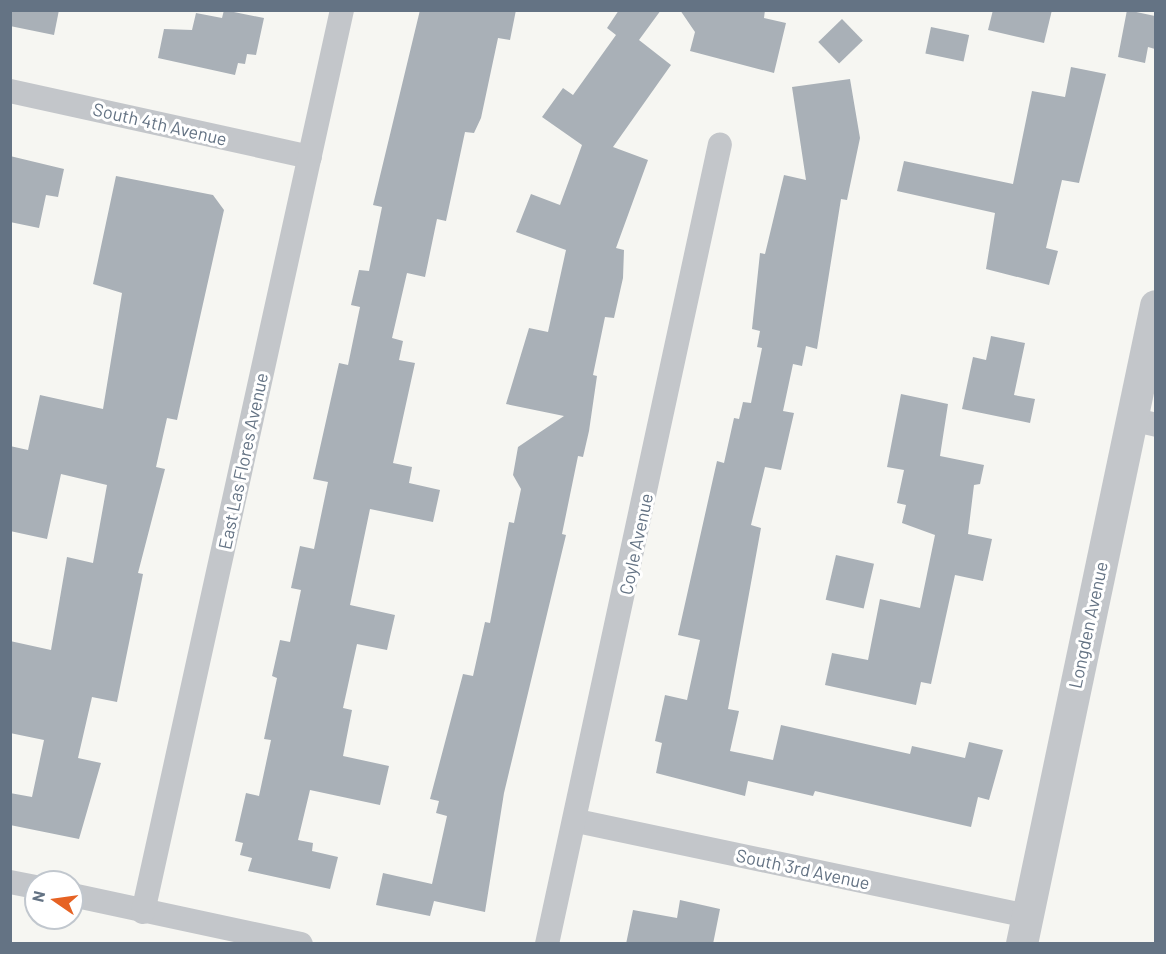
<!DOCTYPE html>
<html>
<head>
<meta charset="utf-8">
<style>
	body { margin:0 }
	#map { position:relative; width:1166px; height:954px; overflow:hidden; background:#f6f6f2; font-family:Barlow,sans-serif }
	div>[style] { position:absolute }
	[style*='--x'] { left:calc(var(--x)*1px); top:calc(var(--y)*1px); width:calc(var(--w)*1px); rotate:calc(var(--a)*1deg) }
	.building>* { inset:0; background:#a9b0b7; transform-origin:0 0 }
	.minor>* { height:24px; margin:-12px; padding:0 12px; transform-origin:12px; border-radius:12px; background:#c3c6ca }
	.tertiary>* { height:32px; margin:-16px; padding:0 16px; transform-origin:16px; border-radius:16px; background:#c3c6ca }
	span { translate:-50% -50%; white-space:nowrap; text-align:center; line-height:1.15; -webkit-text-stroke:6px #fff; paint-order:stroke }
	.street-label { font-size:18px; color:#647384 }
	.frame { position:absolute; inset:0; border:12px solid #647384; pointer-events:none }
	.north { position:absolute; left:24px; top:870px; width:60px; height:60px; box-sizing:border-box; background:#fff; border:2px solid #c1c7ce; border-radius:50%; rotate:283deg; font-size:16px; font-weight:700; line-height:24px; text-align:center; color:#647384 }
	.north::after { content:''; display:block; margin:auto; width:21px; height:27px; background:#e66223; clip-path:polygon(50% 0,100% 100%,50% 72%,0 100%) }
</style>
</head>
<body>
<div id="map">
	<div class="building">
		<div style="clip-path:polygon(10px 10px,59px 10px,54px 35px,10px 26px)"></div>
		<div style="clip-path:polygon(224px 10px,264px 18px,256px 55px,247px 54px,245px 64px,238px 63px,235px 75px,158px 58px,164px 29px,192px 30px,196px 13px,222px 18px)"></div>
		<div style="clip-path:polygon(420px 10px,516px 10px,510px 40px,498px 38px,481px 118px,474px 133px,465px 132px,446px 221px,437px 219px,425px 277px,407px 273px,392px 338px,403px 341px,399px 360px,415px 363px,393px 463px,412px 467px,409px 483px,440px 490px,433px 522px,370px 509px,350px 605px,395px 615px,387px 650px,357px 644px,343px 708px,352px 710px,343px 756px,389px 766px,380px 805px,310px 790px,298px 840px,313px 843px,312px 851px,338px 857px,330px 889px,248px 871px,252px 858px,240px 855px,243px 843px,235px 841px,246px 793px,259px 796px,271px 740px,264px 739px,277px 678px,272px 676px,280px 640px,290px 642px,301px 590px,291px 588px,300px 546px,314px 549px,328px 482px,313px 479px,339px 363px,348px 365px,360px 307px,351px 305px,359px 270px,369px 271px,382px 207px,373px 205px)"></div>
		<div style="clip-path:polygon(619px 10px,661px 10px,639px 40px,671px 65px,613px 147px,648px 160px,616px 248px,624px 250px,623px 278px,614px 318px,605px 317px,593px 375px,597px 376px,589px 431px,583px 457px,578px 456px,562px 534px,566px 535px,504px 793px,485px 912px,434px 901px,430px 916px,376px 905px,383px 873px,432px 884px,447px 816px,436px 813px,439px 801px,430px 799px,463px 674px,473px 676px,485px 622px,490px 623px,509px 522px,514px 523px,521px 489px,513px 475px,518px 447px,564px 416px,506px 404px,529px 328px,548px 332px,566px 250px,516px 232px,531px 194px,560px 205px,582px 145px,542px 117px,563px 88px,573px 95px,616px 35px,607px 28px)"></div>
		<div style="clip-path:polygon(680px 10px,765px 10px,764px 18px,786px 23px,774px 73px,690px 51px,695px 32px)"></div>
		<div style="clip-path:polygon(993px 10px,1052px 10px,1044px 43px,988px 30px)"></div>
		<div style="clip-path:polygon(1127px 10px,1155px 16px,1155px 49px,1148px 47px,1145px 63px,1118px 57px)"></div>
		<div style="left:842px;top:19px;width:30px;height:33px;rotate:46deg"></div>
		<div style="left:931px;top:27px;width:39px;height:27px;rotate:12deg"></div>
		<div style="clip-path:polygon(1071px 67px,1106px 74px,1079px 183px,1062px 180px,1046px 248px,1058px 251px,1049px 285px,986px 269px,995px 213px,897px 191px,904px 161px,1013px 184px,1032px 91px,1065px 97px)"></div>
		<div style="clip-path:polygon(850px 79px,860px 138px,847px 200px,841px 199px,817px 349px,806px 346px,802px 366px,793px 364px,783px 411px,794px 413px,781px 470px,765px 467px,751px 525px,761px 528px,728px 709px,739px 711px,730px 751px,773px 760px,781px 725px,910px 754px,912px 746px,965px 758px,969px 742px,1003px 750px,989px 800px,978px 797px,971px 827px,815px 791px,813px 796px,748px 781px,745px 796px,656px 773px,662px 743px,655px 741px,665px 695px,687px 700px,700px 640px,678px 635px,717px 461px,724px 463px,734px 418px,739px 419px,743px 402px,751px 403px,762px 348px,757px 347px,760px 331px,752px 329px,760px 253px,765px 254px,784px 175px,806px 180px,792px 87px)"></div>
		<div style="clip-path:polygon(10px 156px,64px 169px,58px 197px,46px 195px,39px 228px,10px 222px)"></div>
		<div style="clip-path:polygon(116px 176px,213px 195px,224px 210px,177px 420px,167px 418px,156px 467px,165px 469px,138px 573px,143px 574px,117px 702px,92px 697px,78px 758px,101px 763px,79px 839px,10px 825px,10px 793px,32px 797px,44px 740px,10px 733px,10px 641px,51px 650px,67px 557px,93px 563px,107px 485px,61px 474px,47px 539px,10px 531px,10px 446px,28px 450px,40px 395px,103px 409px,122px 293px,93px 284px)"></div>
		<div style="clip-path:polygon(991px 336px,1025px 343px,1014px 395px,1035px 399px,1030px 423px,962px 409px,973px 357px,986px 360px)"></div>
		<div style="clip-path:polygon(901px 394px,948px 404px,940px 456px,984px 465px,980px 484px,974px 485px,968px 534px,992px 539px,983px 581px,955px 575px,931px 684px,921px 682px,916px 705px,825px 685px,832px 653px,868px 660px,880px 599px,920px 608px,935px 535px,902px 523px,906px 505px,897px 503px,904px 470px,887px 467px)"></div>
		<div style="left:836px;top:555px;width:39px;height:46px;rotate:13deg"></div>
		<div style="clip-path:polygon(680px 900px,720px 909px,713px 944px,626px 944px,633px 910px,677px 918px)"></div>
	</div>
	<div class="minor">
		<div style="--x:10;--y:91;--w:307;--a:12.4"></div>
		<div style="--x:1131;--y:419;--w:26;--a:13"></div>
		<div style="--x:577;--y:821;--w:461;--a:11.9"></div>
		<div style="--x:10;--y:882;--w:26;--a:11"></div>
		<div style="--x:72;--y:895;--w:234;--a:12.1"></div>
		<div style="--x:143;--y:912;--w:924;--a:-77.56"></div>
		<div style="--x:547;--y:944;--w:818;--a:-77.8"></div>
	</div>
	<div class="tertiary">
		<div style="--x:1022;--y:944;--w:652;--a:-78.14"></div>
	</div>
	<div class="street-label">
		<span style="left:160px;top:124px;rotate:13deg">South 4th Avenue</span>
		<span style="left:243px;top:461px;rotate:-78deg">East Las Flores Avenue</span>
		<span style="left:636px;top:544px;rotate:-78deg">Coyle Avenue</span>
		<span style="left:1088px;top:625px;rotate:-78deg">Longden Avenue</span>
		<span style="left:803px;top:869px;rotate:12deg">South 3rd Avenue</span>
	</div>
	<div class="frame"></div>
	<div class="north">N</div>
</div>
</body>
</html>
